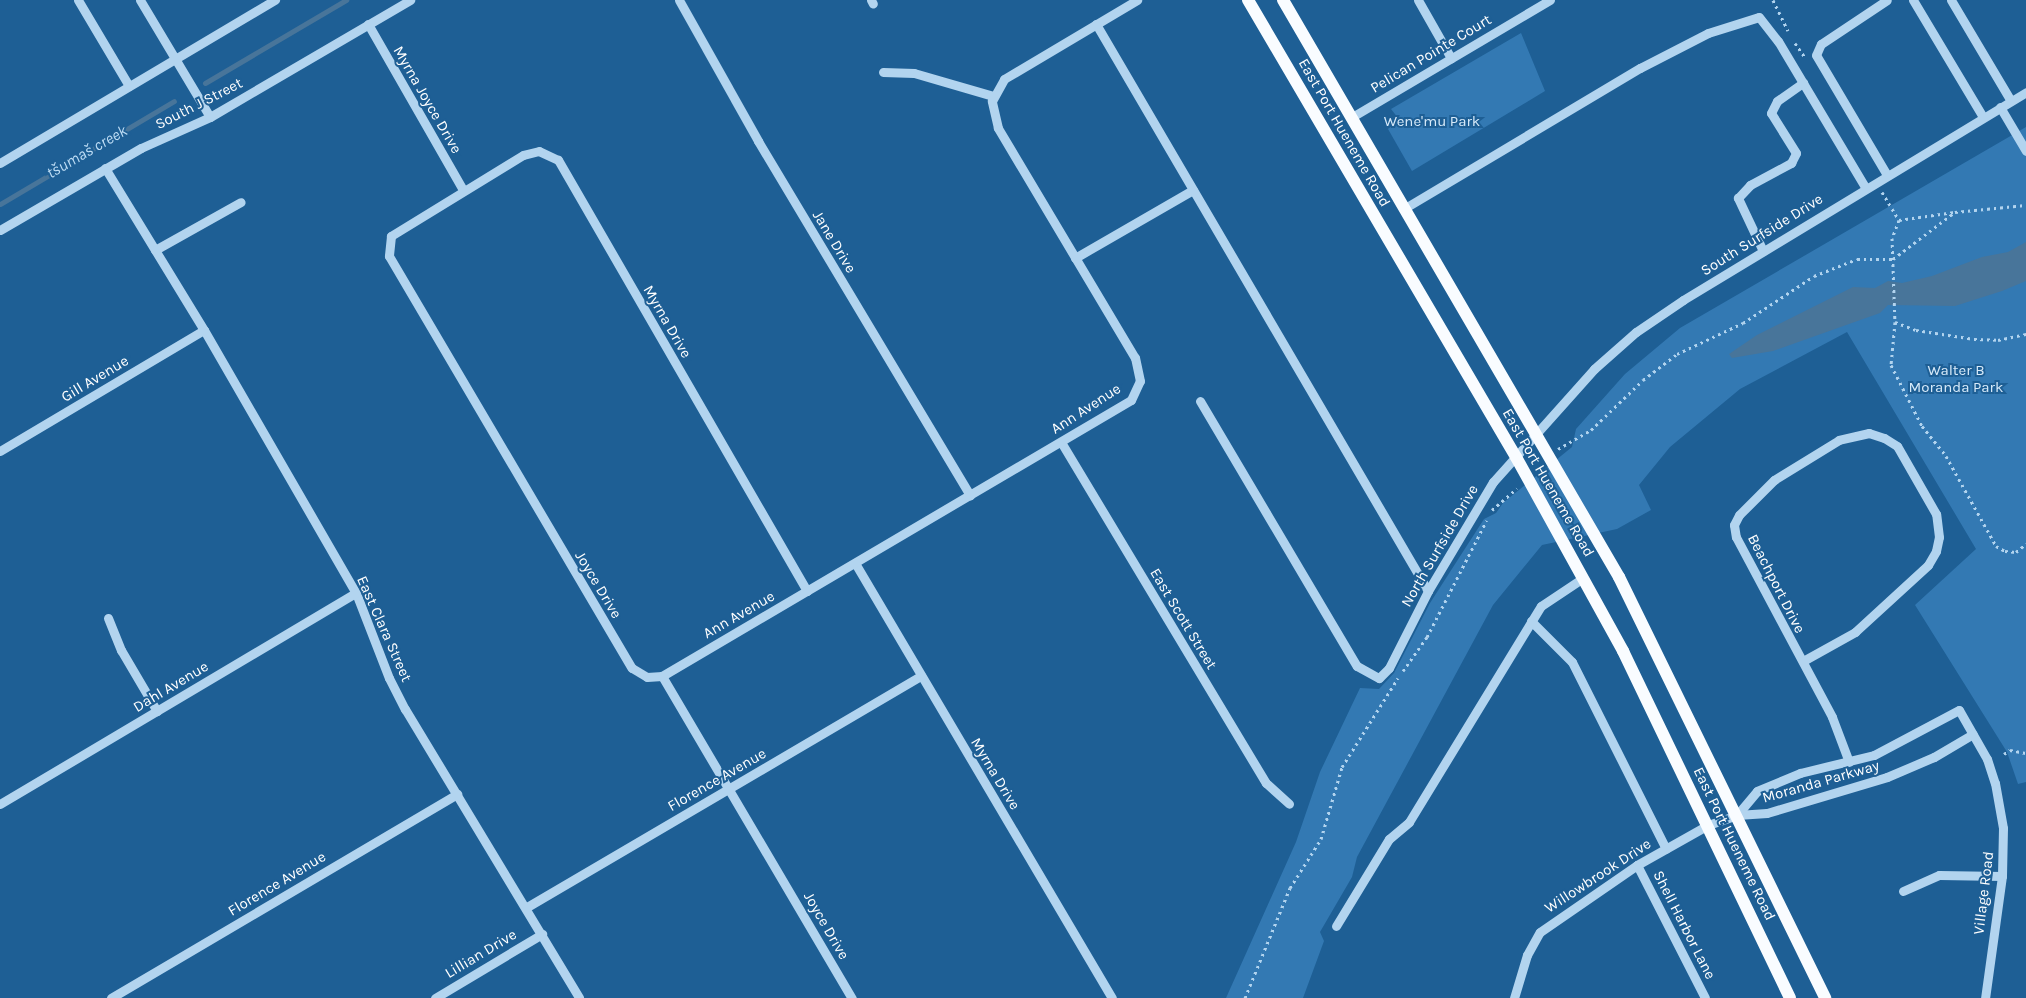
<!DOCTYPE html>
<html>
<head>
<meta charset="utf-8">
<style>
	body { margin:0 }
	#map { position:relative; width:2026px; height:998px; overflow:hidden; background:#1e5f95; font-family:Karla,sans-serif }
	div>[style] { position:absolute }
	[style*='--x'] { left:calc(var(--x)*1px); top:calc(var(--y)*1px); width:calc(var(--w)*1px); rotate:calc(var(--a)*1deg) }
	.green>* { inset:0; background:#3379b3 }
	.water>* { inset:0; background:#48759a }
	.stream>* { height:5px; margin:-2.5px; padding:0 2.5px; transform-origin:2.5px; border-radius:2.5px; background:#48759a }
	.path>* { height:3px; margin-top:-1.5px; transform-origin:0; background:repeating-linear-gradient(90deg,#b2d4ef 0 2.5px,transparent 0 6.5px) }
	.minor>* { height:9px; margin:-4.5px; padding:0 4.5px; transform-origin:4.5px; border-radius:4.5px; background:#b2d4ef }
	.major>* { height:12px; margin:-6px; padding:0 6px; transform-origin:6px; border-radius:6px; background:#f9fcff }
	span { translate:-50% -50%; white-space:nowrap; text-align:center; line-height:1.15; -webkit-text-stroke:4px #1e5f95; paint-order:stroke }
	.street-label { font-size:15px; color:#fff }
	.park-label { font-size:15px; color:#d8ebfa }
	.water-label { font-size:16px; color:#beddf5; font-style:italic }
</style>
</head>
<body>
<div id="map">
	<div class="green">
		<div style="clip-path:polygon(1521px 33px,1545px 91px,1412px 171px,1388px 129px,1398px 118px,1391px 109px)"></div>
		<div style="clip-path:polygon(2026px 127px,2026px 782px,2018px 784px,2007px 752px,1915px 605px,1976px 549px,1847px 332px,1740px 389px,1670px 447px,1639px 485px,1651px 510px,1617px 529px,1542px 545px,1493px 605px,1357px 857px,1352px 877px,1320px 932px,1324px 941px,1303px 998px,1226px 998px,1296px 842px,1320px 772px,1360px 688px,1379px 689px,1394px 673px,1430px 603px,1484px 519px,1496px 513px,1503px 503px,1572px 447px,1576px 429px,1625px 374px,1680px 328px)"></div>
	</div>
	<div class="water">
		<div style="clip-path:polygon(2026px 242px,2026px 281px,2002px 291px,1955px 306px,1888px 305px,1880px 313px,1773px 351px,1732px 358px,1729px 354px,1757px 335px,1853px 287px,1875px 288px,1888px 281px,1902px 283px,1932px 276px,1982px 257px,2008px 252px)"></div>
	</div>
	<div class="stream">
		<div style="--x:205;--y:83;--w:164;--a:-30.5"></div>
		<div style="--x:0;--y:204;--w:202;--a:-30.6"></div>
	</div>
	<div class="path">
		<div style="--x:1773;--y:0;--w:34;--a:64"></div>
		<div style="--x:1795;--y:43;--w:16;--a:55"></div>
		<div style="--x:1882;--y:192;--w:33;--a:59"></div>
		<div style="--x:1899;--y:220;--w:19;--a:111"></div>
		<div style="--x:1892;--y:238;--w:84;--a:88"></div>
		<div style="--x:1895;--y:322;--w:43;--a:95.3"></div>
		<div style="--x:1891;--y:365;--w:68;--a:63.1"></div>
		<div style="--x:1922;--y:426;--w:38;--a:51"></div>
		<div style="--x:1946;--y:456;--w:103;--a:60.9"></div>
		<div style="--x:1996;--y:546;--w:10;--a:29"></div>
		<div style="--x:2005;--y:551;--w:11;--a:5"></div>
		<div style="--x:2016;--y:552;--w:13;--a:-39"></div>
		<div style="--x:1899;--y:220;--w:56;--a:-8.3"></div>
		<div style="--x:1895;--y:322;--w:22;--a:21"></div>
		<div style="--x:1916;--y:330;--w:59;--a:8.8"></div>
		<div style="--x:1974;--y:339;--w:24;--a:2"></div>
		<div style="--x:1998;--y:340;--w:29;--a:-12"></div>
		<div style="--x:1558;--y:449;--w:38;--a:-30"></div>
		<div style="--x:1591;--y:430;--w:72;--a:-43.9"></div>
		<div style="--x:1643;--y:380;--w:43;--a:-37.4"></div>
		<div style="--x:1677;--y:354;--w:73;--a:-25.2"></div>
		<div style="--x:1743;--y:323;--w:85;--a:-33.5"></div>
		<div style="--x:1814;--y:276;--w:46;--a:-21.6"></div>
		<div style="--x:1857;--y:259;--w:36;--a:0"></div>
		<div style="--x:1893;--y:259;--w:78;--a:-37.2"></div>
		<div style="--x:1955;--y:212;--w:71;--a:-5.6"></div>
		<div style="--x:1492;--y:510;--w:33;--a:-41"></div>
		<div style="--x:1403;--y:671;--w:42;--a:-54.8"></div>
		<div style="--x:1427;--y:637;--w:131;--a:-62.9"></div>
		<div style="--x:2004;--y:754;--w:7;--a:-34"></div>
		<div style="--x:2010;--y:750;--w:16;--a:11"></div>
		<div style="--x:1245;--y:998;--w:119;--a:-67.8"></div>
		<div style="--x:1290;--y:888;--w:58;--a:-57.7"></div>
		<div style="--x:1321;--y:839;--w:75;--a:-73.7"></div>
		<div style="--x:1342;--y:767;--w:105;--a:-57.8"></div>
	</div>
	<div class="minor">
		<div style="--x:78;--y:0;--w:100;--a:59.3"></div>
		<div style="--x:140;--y:0;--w:136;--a:59.1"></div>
		<div style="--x:679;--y:0;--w:162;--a:60.7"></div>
		<div style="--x:758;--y:141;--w:413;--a:59.1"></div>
		<div style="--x:871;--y:0;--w:4;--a:63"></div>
		<div style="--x:1418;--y:0;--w:67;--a:60.4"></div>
		<div style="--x:1913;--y:0;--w:136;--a:59.1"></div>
		<div style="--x:1951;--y:0;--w:117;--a:59.3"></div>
		<div style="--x:368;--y:24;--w:191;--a:60.2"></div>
		<div style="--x:1096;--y:24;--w:657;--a:59.65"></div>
		<div style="--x:883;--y:72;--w:31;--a:2"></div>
		<div style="--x:914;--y:73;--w:82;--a:16.2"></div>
		<div style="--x:2000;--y:107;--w:51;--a:59.4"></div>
		<div style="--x:1352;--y:117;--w:230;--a:-30.6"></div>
		<div style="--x:0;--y:163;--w:320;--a:-30.7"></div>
		<div style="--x:105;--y:168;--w:190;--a:58.6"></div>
		<div style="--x:204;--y:330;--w:304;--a:60"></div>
		<div style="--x:356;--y:593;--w:91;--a:68.8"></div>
		<div style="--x:389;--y:678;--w:35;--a:63"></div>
		<div style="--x:405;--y:709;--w:337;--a:58.9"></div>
		<div style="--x:1887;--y:175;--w:139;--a:-120.6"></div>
		<div style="--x:1816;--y:55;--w:12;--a:-66"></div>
		<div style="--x:1821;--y:44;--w:79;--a:-33.7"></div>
		<div style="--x:1405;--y:208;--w:274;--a:-30.8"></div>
		<div style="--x:1640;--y:68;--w:76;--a:-27.2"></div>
		<div style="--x:1708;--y:33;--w:53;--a:-17.4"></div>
		<div style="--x:1759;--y:17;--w:31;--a:52"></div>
		<div style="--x:1778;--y:41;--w:170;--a:59.2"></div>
		<div style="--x:0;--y:230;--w:163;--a:-30.2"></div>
		<div style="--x:141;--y:148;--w:76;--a:-24.2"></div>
		<div style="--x:210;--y:117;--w:232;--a:-30.3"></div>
		<div style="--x:155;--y:250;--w:98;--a:-29.2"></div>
		<div style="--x:1763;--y:251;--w:59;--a:-115.3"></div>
		<div style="--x:1738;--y:198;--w:18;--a:-47"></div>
		<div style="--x:1750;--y:185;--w:47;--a:-28.2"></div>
		<div style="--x:1791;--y:163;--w:11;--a:-63"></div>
		<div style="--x:1796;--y:153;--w:47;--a:-122"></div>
		<div style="--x:1771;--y:113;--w:13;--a:-63"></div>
		<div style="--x:1777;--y:101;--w:32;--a:-35"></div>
		<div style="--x:1075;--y:258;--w:136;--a:-30"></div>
		<div style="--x:1200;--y:401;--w:308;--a:59.4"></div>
		<div style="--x:1357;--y:666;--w:25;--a:29"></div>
		<div style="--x:1379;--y:678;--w:14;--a:-45"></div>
		<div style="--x:1389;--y:668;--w:86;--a:-63.1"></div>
		<div style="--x:1428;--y:591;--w:127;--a:-59.2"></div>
		<div style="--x:1493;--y:482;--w:152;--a:-48.2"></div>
		<div style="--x:1594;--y:369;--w:56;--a:-41.4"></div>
		<div style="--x:1636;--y:332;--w:57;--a:-34.2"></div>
		<div style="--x:1683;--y:300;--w:401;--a:-31.2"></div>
		<div style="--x:1061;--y:442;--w:398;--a:59"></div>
		<div style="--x:1266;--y:783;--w:31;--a:42"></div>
		<div style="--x:0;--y:451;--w:237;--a:-30.7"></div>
		<div style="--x:855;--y:563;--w:505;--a:59.43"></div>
		<div style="--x:807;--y:591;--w:498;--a:-120"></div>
		<div style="--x:558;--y:160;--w:21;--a:-155"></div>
		<div style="--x:539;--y:151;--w:16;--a:166"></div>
		<div style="--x:523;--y:155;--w:155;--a:148.5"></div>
		<div style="--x:391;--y:236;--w:20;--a:96"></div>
		<div style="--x:389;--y:256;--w:478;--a:59.5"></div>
		<div style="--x:632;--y:668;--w:17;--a:31"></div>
		<div style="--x:647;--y:677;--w:15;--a:-4"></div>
		<div style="--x:662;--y:676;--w:374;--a:59.5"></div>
		<div style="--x:108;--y:618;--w:35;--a:68"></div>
		<div style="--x:121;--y:650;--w:71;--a:59.5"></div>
		<div style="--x:1531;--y:621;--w:58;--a:45"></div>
		<div style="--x:1572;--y:662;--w:209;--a:63.3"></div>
		<div style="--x:1803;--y:661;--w:60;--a:-29.1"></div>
		<div style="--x:1855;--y:632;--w:99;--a:-42.5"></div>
		<div style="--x:1928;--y:565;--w:16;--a:-60"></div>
		<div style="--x:1936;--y:551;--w:14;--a:-78"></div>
		<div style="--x:1939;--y:537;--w:23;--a:-97"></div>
		<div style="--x:1936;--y:514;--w:78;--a:-119.8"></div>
		<div style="--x:1897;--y:446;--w:15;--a:-148"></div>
		<div style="--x:1884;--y:438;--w:16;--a:-162"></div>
		<div style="--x:1869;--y:433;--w:31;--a:167"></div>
		<div style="--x:1839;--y:440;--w:76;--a:148.4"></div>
		<div style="--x:1774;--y:480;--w:49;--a:135"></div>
		<div style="--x:1739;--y:515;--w:11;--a:117"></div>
		<div style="--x:1734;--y:525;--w:12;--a:81"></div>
		<div style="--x:1736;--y:537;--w:204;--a:61.9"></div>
		<div style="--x:1832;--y:717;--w:48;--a:69.3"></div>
		<div style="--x:662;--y:676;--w:544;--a:-30.48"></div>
		<div style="--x:1131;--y:400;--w:21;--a:-65"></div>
		<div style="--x:1140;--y:381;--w:24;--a:-102"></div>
		<div style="--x:1135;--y:358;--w:268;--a:-120.8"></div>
		<div style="--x:998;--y:128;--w:28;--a:-103"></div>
		<div style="--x:992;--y:101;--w:25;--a:-61"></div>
		<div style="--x:1004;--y:79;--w:155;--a:-30.7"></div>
		<div style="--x:0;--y:804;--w:414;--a:-30.7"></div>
		<div style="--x:1737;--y:815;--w:31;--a:-50"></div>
		<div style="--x:1757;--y:791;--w:47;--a:-22.7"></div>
		<div style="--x:1800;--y:773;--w:76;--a:-13.7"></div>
		<div style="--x:1874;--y:755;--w:96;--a:-27.9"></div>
		<div style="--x:1959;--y:710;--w:56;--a:60.3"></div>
		<div style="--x:1987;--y:759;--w:25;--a:72"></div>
		<div style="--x:1995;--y:783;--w:46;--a:79.9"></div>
		<div style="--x:2003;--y:828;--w:48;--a:91.2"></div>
		<div style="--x:2002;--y:876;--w:123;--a:97.9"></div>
		<div style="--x:1637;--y:865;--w:149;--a:62.9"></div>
		<div style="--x:1903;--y:891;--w:39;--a:-24"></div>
		<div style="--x:1939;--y:875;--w:63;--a:0.9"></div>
		<div style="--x:527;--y:907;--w:457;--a:-30.4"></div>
		<div style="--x:1336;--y:926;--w:102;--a:-58.7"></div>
		<div style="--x:1389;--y:839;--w:26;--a:-40"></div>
		<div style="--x:1409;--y:822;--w:253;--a:-58.6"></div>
		<div style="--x:1541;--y:606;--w:50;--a:-33.7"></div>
		<div style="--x:111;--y:998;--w:402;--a:-30.5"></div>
		<div style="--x:435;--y:998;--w:125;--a:-30.9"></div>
		<div style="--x:1514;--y:998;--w:45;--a:-73.2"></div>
		<div style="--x:1527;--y:955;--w:26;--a:-61"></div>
		<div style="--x:1540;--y:932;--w:118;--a:-34.6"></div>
		<div style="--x:1637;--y:865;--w:81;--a:-29.4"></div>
		<div style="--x:1708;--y:825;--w:31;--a:-19"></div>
		<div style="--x:1737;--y:815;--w:30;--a:-4"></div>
		<div style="--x:1767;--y:813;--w:125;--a:-16.7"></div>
		<div style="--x:1887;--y:777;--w:51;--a:-23.1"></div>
		<div style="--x:1934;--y:757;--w:45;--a:-30.5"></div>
	</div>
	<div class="major">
		<div style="--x:1248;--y:0;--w:530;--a:59.61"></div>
		<div style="--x:1516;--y:457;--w:222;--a:61.1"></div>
		<div style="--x:1623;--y:651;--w:385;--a:64.3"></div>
		<div style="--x:1283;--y:0;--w:668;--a:59.79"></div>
		<div style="--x:1619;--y:577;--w:469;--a:63.9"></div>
	</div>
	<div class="street-label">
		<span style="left:1431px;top:54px;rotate:-31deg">Pelican Pointe Court</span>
		<span style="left:427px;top:100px;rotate:60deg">Myrna Joyce Drive</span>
		<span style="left:199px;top:104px;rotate:-27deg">South J Street</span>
		<span style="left:1344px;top:133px;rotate:60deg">East Port Hueneme Road</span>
		<span style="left:1762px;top:235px;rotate:-32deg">South Surfside Drive</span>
		<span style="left:834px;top:242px;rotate:59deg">Jane Drive</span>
		<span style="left:667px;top:322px;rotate:60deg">Myrna Drive</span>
		<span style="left:95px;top:379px;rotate:-31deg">Gill Avenue</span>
		<span style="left:1086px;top:409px;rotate:-33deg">Ann Avenue</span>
		<span style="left:1548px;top:483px;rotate:60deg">East Port Hueneme Road</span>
		<span style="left:1440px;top:546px;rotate:-60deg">North Surfside Drive</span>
		<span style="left:1776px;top:584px;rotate:63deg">Beachport Drive</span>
		<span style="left:598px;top:585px;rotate:59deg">Joyce Drive</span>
		<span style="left:739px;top:615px;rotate:-30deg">Ann Avenue</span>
		<span style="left:1183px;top:619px;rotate:59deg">East Scott Street</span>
		<span style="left:384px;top:629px;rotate:66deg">East Clara Street</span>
		<span style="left:171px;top:687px;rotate:-31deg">Dahl Avenue</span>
		<span style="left:995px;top:774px;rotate:59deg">Myrna Drive</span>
		<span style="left:717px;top:780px;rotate:-30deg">Florence Avenue</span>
		<span style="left:1821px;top:782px;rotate:-16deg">Moranda Parkway</span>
		<span style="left:1734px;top:844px;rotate:64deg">East Port Hueneme Road</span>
		<span style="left:1598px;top:876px;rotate:-33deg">Willowbrook Drive</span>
		<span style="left:277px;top:884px;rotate:-31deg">Florence Avenue</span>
		<span style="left:1984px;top:893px;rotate:-83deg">Village Road</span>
		<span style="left:1684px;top:925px;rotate:63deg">Shell Harbor Lane</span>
		<span style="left:826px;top:926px;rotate:60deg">Joyce Drive</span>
		<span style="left:481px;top:954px;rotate:-31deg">Lillian Drive</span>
	</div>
	<div class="park-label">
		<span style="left:1432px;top:122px">Wene'mu Park</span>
		<span style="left:1956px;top:379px">Walter B<br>Moranda Park</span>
	</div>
	<div class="water-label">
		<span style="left:87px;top:152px;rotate:-30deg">tšumaš creek</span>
	</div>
</div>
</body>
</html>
